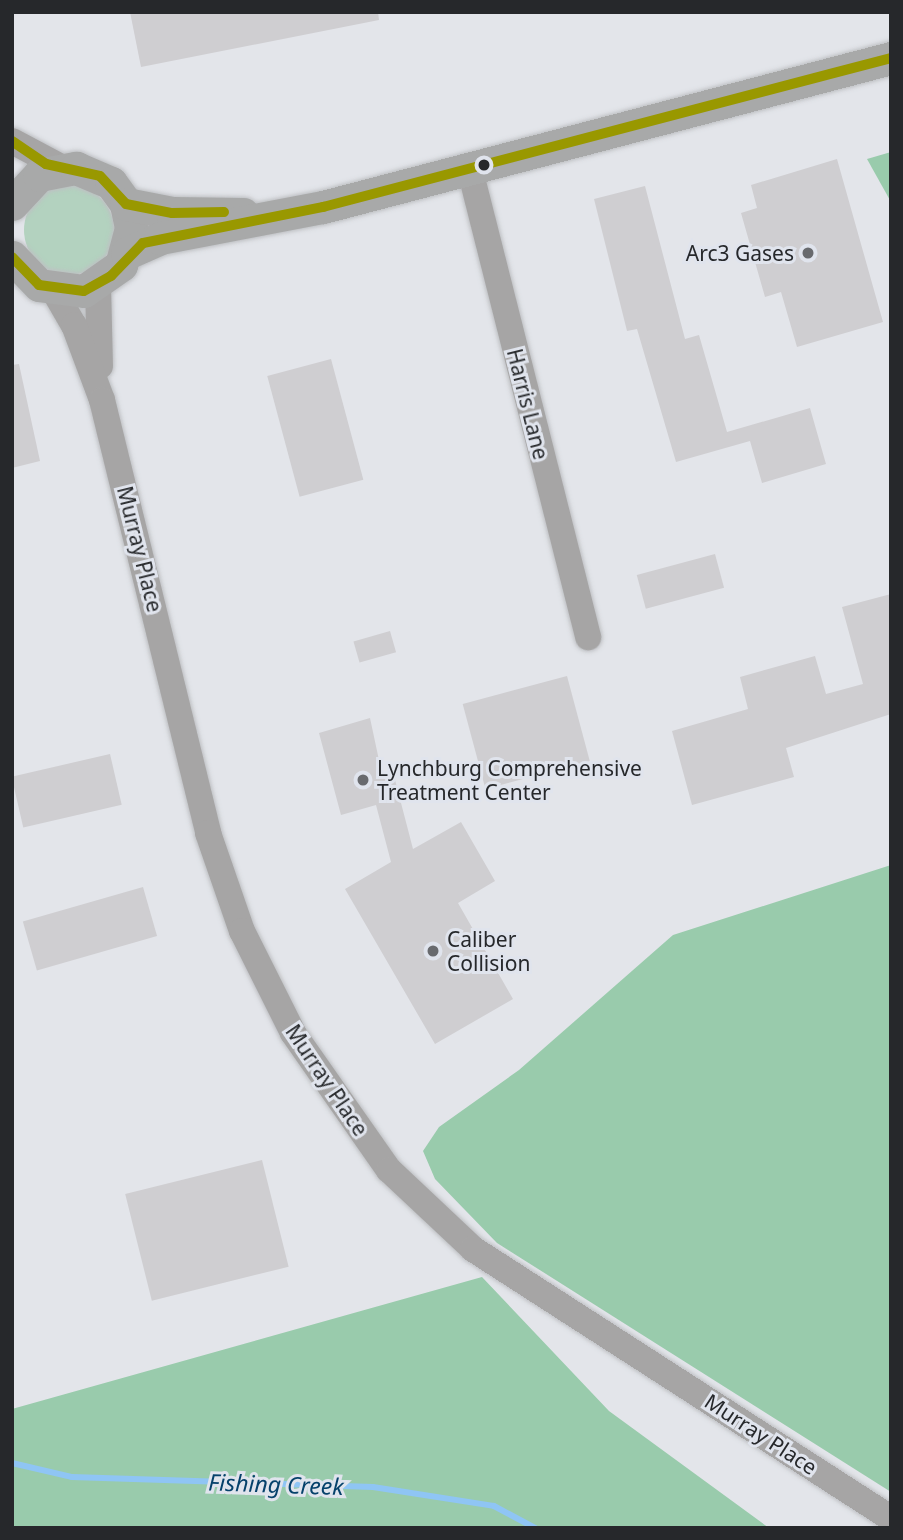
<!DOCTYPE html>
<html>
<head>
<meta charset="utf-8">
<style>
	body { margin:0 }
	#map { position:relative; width:903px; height:1540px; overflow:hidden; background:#e3e5ea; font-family:"Noto Sans",sans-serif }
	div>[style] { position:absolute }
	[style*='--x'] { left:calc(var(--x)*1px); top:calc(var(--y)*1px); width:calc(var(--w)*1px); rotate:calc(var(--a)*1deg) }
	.green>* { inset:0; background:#b3d2bf }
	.round { border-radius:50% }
	.forest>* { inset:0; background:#99cbac }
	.stream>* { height:6px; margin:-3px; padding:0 3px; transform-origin:3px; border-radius:3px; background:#8fc5f4 }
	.building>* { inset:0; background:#cfced1; transform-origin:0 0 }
	.roads { filter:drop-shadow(0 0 2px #bec0c3) drop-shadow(0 0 2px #bec0c3) }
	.minor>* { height:26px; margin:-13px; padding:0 13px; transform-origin:13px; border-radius:13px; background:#a6a5a5 }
	.major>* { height:33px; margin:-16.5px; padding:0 16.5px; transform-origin:16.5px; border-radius:16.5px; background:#a8a9a9 }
	.bus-1>* { height:10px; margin:-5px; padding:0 5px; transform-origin:5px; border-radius:5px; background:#999800 }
	.dots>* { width:19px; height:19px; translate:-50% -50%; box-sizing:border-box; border:4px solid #e0e4ed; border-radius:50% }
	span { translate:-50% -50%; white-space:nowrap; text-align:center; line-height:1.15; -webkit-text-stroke:6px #e0e4ed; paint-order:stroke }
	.poi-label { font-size:21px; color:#26282b }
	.right { translate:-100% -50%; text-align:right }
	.left { translate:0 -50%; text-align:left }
	.street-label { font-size:21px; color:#26282b }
	.water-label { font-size:23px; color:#05416b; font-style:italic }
	.frame { position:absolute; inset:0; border:14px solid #26282b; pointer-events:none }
</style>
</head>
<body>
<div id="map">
	<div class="green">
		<div class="round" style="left:24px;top:185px;width:90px;height:90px"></div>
	</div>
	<div class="forest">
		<div style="clip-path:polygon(891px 152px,891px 202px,867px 159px)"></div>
		<div style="clip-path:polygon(891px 865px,891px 1492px,497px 1243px,435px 1179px,423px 1151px,439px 1127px,519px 1070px,673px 935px)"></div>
		<div style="clip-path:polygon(482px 1277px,609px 1411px,769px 1528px,12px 1528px,12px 1409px)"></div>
	</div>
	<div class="stream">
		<div style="--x:12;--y:1463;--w:62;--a:13.1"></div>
		<div style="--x:72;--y:1477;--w:301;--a:1.9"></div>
		<div style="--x:373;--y:1487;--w:122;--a:8.9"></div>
		<div style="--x:494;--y:1506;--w:47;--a:28.2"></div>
	</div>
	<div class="building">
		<div style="clip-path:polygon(130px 12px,378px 12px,379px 20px,141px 67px)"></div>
		<div style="clip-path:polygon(837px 159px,883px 322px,797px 347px,781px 292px,765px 297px,741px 213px,757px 208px,751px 185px)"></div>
		<div style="clip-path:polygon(645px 186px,685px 339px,699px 335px,727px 432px,810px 408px,826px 464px,762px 483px,750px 441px,676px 462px,637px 329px,627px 331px,594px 199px)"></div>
		<div style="left:331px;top:359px;width:125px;height:66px;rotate:75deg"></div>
		<div style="clip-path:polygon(19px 364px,40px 461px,12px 468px,12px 365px)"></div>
		<div style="left:715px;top:554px;width:35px;height:81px;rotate:75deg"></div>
		<div style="clip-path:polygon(891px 594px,891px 714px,786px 748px,794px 777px,692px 805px,672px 731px,748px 709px,740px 677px,815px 656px,826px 694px,863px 684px,842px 607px)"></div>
		<div style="left:390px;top:631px;width:22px;height:38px;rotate:74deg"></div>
		<div style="left:567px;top:676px;width:88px;height:108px;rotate:75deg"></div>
		<div style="clip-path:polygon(370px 718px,383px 779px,394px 776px,413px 849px,461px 822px,495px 881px,458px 903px,513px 999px,435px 1044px,345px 889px,391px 862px,376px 805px,341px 815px,319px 733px)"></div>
		<div style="left:110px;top:754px;width:52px;height:101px;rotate:77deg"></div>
		<div style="left:143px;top:887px;width:51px;height:125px;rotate:74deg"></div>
		<div style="left:262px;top:1160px;width:110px;height:141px;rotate:76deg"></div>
	</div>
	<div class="roads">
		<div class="minor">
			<div style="--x:12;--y:141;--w:58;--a:27.9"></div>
			<div style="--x:470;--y:170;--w:482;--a:75.8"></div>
			<div style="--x:98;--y:285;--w:81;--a:88.6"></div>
			<div style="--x:54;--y:291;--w:39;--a:60"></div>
			<div style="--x:74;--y:325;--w:80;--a:69.5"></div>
			<div style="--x:102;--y:400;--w:446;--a:76.2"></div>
			<div style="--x:208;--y:833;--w:104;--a:70.9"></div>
			<div style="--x:242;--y:931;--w:114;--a:63.4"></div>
			<div style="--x:293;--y:1033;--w:167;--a:55"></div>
			<div style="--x:389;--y:1170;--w:115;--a:43.2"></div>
			<div style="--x:473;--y:1249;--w:497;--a:32.8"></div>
		</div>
		<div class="major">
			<div style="--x:12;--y:204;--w:40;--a:-47"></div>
			<div style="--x:39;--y:175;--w:38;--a:-11"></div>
			<div style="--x:76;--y:168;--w:38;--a:23"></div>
			<div style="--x:111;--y:183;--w:26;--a:54"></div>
			<div style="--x:126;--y:204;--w:25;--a:78"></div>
			<div style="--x:131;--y:228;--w:38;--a:105"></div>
			<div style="--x:121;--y:265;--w:45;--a:144.9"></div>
			<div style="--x:84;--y:291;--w:45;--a:-172.4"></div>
			<div style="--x:39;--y:285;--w:39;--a:-134"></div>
			<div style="--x:126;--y:204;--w:47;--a:11.1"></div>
			<div style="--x:172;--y:213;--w:71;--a:0.8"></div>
			<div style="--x:127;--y:253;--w:36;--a:-24"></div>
			<div style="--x:160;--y:238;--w:166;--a:-10.8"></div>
			<div style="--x:323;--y:207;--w:587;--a:-14.7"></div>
		</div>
	</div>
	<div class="bus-1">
		<div style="--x:12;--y:141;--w:41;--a:34.1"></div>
		<div style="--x:46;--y:164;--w:55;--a:12.5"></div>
		<div style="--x:100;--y:176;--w:38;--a:47"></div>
		<div style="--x:126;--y:204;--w:47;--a:11.1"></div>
		<div style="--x:172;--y:213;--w:52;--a:-1.1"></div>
		<div style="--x:12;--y:257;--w:39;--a:46"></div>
		<div style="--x:39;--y:285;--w:45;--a:7.6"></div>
		<div style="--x:84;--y:291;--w:31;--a:-29"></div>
		<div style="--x:111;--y:276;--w:46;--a:-45.9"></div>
		<div style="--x:143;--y:243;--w:184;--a:-11.3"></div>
		<div style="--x:323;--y:207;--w:587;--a:-14.7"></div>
	</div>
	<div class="dots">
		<div style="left:484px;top:165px;background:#26282b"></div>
		<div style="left:808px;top:253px;background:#686a6e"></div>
		<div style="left:363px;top:780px;background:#686a6e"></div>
		<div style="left:433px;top:951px;background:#686a6e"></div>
	</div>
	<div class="poi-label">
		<span class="right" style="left:794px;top:253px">Arc3 Gases</span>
		<span class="left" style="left:377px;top:780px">Lynchburg Comprehensive<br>Treatment Center</span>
		<span class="left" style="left:447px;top:951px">Caliber<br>Collision</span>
	</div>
	<div class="street-label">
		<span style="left:528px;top:404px;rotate:76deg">Harris Lane</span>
		<span style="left:140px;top:549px;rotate:76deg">Murray Place</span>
		<span style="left:327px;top:1080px;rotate:56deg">Murray Place</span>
		<span style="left:761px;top:1434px;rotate:33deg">Murray Place</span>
	</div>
	<div class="water-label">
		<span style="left:276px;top:1484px;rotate:2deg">Fishing Creek</span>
	</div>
	<div class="frame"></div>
</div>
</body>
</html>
